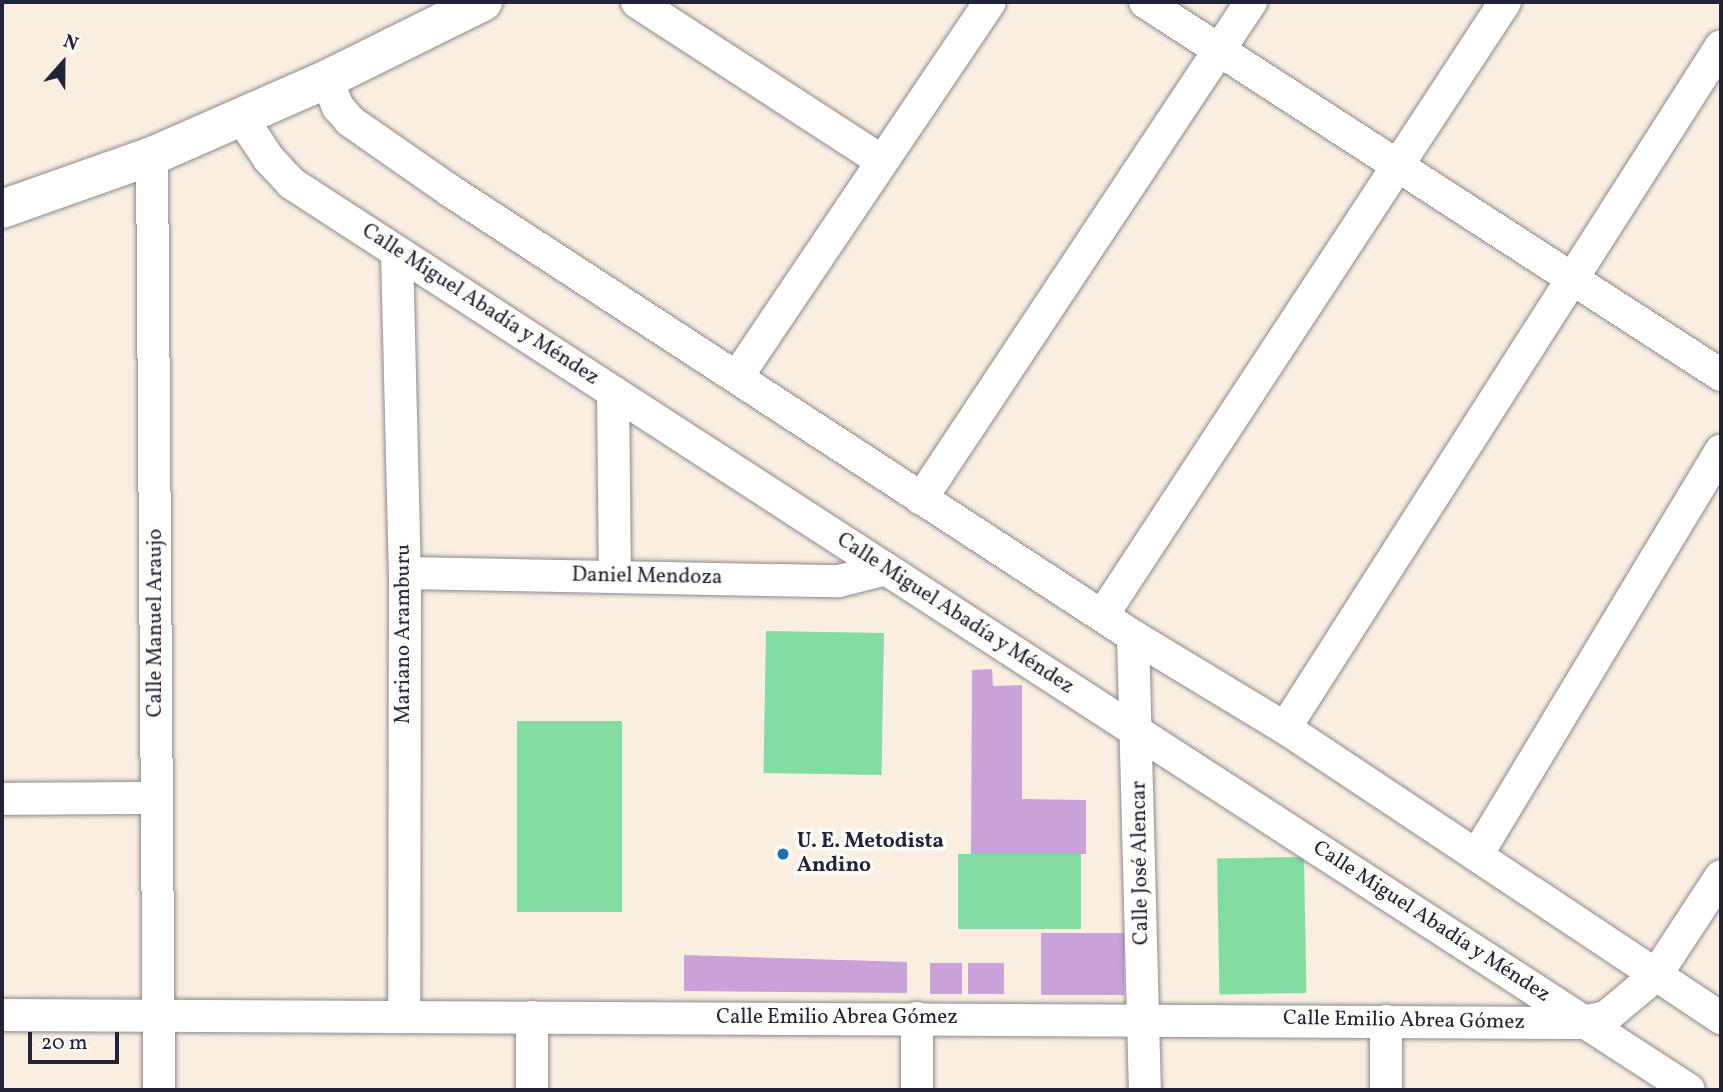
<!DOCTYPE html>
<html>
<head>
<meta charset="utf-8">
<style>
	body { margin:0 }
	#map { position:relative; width:1723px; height:1092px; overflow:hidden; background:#f9eedf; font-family:Vollkorn,serif }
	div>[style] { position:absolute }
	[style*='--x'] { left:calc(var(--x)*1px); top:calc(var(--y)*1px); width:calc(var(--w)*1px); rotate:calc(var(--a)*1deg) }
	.green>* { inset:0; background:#83dca2; transform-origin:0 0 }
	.building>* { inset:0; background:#c9a2d9; transform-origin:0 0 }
	.roads { filter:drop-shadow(0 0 2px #8e888d) drop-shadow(0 0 2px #8e888d) }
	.street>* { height:32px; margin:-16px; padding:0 16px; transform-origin:16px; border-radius:16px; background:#fff }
	.secondary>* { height:38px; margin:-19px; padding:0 19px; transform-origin:19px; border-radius:19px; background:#fff }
	.dots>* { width:19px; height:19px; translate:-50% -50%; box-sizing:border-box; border:4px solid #fdfcf7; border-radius:50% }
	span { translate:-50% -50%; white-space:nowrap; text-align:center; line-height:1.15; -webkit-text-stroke:7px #fdfcf7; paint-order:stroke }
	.street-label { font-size:21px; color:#22223b }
	.poi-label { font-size:21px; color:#22223b; font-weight:700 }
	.left { translate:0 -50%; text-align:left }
	.frame { position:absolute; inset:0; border:4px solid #22223b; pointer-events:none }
	.north { position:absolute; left:28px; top:28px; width:70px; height:70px; -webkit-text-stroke:5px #fdfcf7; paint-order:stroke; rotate:21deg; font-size:19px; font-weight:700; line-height:28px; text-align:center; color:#22223b }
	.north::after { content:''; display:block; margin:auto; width:24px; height:32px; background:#22223b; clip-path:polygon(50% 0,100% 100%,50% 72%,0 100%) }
	.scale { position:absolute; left:28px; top:1032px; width:91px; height:32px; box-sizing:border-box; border:4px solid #22223b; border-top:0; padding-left:9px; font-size:21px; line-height:24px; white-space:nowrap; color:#22223b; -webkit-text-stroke:5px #fdfcf7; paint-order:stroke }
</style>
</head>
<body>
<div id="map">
	<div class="green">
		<div style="left:766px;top:631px;width:118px;height:142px;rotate:1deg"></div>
		<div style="left:517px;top:721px;width:105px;height:191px"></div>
		<div style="left:958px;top:854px;width:123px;height:75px"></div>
		<div style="left:1304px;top:857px;width:136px;height:87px;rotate:89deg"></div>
	</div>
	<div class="building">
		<div style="clip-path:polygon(992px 669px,993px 686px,1022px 685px,1022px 799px,1086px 800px,1086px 854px,971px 854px,972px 670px)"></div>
		<div style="left:1041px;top:933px;width:83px;height:62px"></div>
		<div style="clip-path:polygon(684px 955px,907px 962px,907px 993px,684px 991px)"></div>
		<div style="left:930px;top:963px;width:32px;height:31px"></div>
		<div style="left:968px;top:963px;width:36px;height:31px"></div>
	</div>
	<div class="roads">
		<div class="street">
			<div style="--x:637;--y:2;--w:292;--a:33"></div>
			<div style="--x:1145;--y:2;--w:686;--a:32.93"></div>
			<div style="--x:327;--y:79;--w:30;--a:69"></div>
			<div style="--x:338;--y:107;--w:18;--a:49"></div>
			<div style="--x:350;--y:121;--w:121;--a:34.9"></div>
			<div style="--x:449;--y:190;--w:817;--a:33.11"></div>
			<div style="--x:1133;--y:636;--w:178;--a:31.2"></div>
			<div style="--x:1285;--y:728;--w:524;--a:33.63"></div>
			<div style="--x:241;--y:117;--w:50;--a:56.3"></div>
			<div style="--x:269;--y:159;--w:33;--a:47"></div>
			<div style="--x:291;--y:183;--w:1666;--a:32.97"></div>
			<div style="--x:152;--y:156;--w:934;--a:89.57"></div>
			<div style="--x:397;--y:252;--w:321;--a:88.6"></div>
			<div style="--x:405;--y:573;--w:443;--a:90.1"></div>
			<div style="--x:737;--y:377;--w:452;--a:-56"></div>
			<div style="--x:613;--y:392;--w:185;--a:89.4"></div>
			<div style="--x:921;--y:499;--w:597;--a:-56.42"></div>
			<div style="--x:405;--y:573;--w:434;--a:1.1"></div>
			<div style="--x:839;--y:581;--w:49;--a:-14.3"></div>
			<div style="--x:1104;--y:613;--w:731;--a:-56.72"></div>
			<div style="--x:1133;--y:636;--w:454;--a:88.5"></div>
			<div style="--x:1285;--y:728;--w:809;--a:-57.41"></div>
			<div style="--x:2;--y:799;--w:155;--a:-0.4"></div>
			<div style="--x:1477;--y:855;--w:472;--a:-58.9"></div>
			<div style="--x:2;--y:1015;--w:1576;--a:0.29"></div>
			<div style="--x:1578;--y:1023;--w:29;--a:-12"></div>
			<div style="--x:1606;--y:1017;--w:65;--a:-40"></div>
			<div style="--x:1656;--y:975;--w:118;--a:-56.7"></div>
			<div style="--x:532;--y:1017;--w:73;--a:90"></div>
			<div style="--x:1386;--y:1021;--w:69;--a:90"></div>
			<div style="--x:917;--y:1090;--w:72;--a:-90"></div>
		</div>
		<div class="secondary">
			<div style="--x:2;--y:209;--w:159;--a:-19.5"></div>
			<div style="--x:152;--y:156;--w:191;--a:-23.7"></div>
			<div style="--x:327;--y:79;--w:174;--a:-26.3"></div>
		</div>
	</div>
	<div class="dots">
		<div style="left:783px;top:854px;background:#1f6fb2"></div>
	</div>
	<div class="street-label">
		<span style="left:480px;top:305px;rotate:33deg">Calle Miguel Abadía y Méndez</span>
		<span style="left:647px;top:577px;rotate:1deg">Daniel Mendoza</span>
		<span style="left:955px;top:614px;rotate:33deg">Calle Miguel Abadía y Méndez</span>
		<span style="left:156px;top:623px;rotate:-90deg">Calle Manuel Araujo</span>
		<span style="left:404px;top:634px;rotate:-90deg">Mariano Aramburu</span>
		<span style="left:1141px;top:863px;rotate:-91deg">Calle José Alencar</span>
		<span style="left:1431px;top:922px;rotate:33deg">Calle Miguel Abadía y Méndez</span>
		<span style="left:837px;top:1018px">Calle Emilio Abrea Gómez</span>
		<span style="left:1404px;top:1021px;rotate:1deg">Calle Emilio Abrea Gómez</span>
	</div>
	<div class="poi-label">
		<span class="left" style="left:797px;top:854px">U. E. Metodista<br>Andino</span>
	</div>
	<div class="frame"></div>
	<div class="north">N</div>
	<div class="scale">20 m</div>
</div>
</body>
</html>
